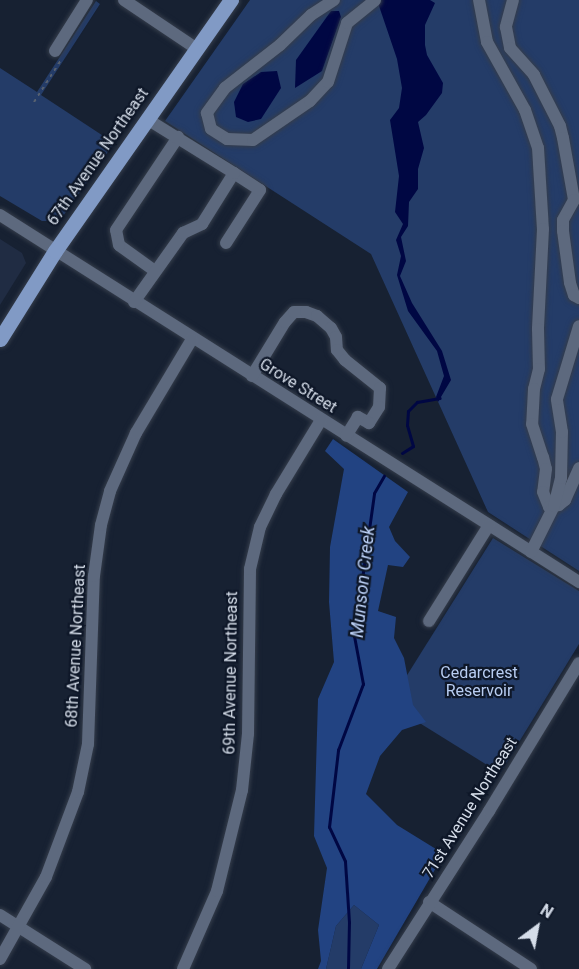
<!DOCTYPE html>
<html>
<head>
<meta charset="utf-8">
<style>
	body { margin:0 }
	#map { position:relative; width:579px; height:969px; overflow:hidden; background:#172132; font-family:Roboto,sans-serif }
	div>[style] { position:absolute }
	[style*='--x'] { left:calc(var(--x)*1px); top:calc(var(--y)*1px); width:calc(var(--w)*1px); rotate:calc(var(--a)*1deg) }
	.built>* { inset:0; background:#202c43 }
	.green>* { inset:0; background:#243c68 }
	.forest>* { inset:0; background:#224382 }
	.water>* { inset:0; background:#000743 }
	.stream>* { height:3px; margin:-1.5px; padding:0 1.5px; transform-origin:1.5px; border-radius:1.5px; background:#000743 }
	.path>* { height:2px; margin-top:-1px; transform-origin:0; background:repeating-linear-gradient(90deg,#576170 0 3px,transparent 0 7.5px) }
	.roads { filter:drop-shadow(0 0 2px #353d4b) drop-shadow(0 0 2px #353d4b) }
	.minor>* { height:12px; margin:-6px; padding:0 6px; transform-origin:6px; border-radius:6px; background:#5d697e }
	.major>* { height:15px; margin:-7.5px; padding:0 7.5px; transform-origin:7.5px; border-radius:7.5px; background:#819ac5 }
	span { translate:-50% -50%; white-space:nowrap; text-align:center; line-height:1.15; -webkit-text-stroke:4.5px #0e1728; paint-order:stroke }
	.street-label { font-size:16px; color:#d5dde9 }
	.park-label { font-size:16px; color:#b8cdf2 }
	.water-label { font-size:18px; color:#bdd2f8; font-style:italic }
	.north { position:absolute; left:507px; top:897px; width:60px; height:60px; -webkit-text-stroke:4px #0e1728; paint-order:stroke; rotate:32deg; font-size:16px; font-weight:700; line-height:24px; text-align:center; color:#d5dde9 }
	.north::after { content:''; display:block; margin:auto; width:21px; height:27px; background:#d5dde9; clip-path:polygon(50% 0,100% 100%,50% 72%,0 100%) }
</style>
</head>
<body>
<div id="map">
	<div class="built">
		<div style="clip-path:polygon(0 239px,22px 253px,26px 263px,0 305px)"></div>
	</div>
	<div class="green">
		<div style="clip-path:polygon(250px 0,579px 0,579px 571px,488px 512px,371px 254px,165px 121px)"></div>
		<div style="clip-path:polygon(96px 1px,100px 4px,41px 95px,114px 143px,63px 216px,52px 221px,42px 221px,0 196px,0 68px,37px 92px)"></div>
		<div style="clip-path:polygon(493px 538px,579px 591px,579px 644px,500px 773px,389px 704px)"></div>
		<div style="clip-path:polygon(354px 905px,379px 925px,361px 969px,326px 969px,336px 926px)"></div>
	</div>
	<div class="forest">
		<div style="clip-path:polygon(333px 439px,408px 492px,389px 527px,395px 541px,410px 557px,403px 567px,388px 565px,378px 611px,396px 617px,394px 638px,404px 658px,413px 705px,426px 722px,402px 730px,380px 756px,366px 794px,397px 825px,444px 854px,377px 969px,361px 969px,379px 925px,354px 905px,336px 926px,326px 969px,318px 969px,321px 961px,318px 930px,327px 868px,314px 836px,318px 699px,334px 662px,329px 602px,330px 547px,344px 469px,325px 451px)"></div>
	</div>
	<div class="water">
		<div style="clip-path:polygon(377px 0,430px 0,435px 3px,425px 25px,425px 45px,427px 55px,443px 83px,442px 93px,426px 115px,418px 122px,424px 148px,418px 169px,418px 189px,409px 202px,408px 226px,401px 237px,406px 261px,400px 276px,412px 303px,442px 351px,451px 380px,438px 402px,436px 397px,444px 376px,437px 351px,408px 311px,397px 275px,401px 256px,396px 240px,403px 224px,395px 212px,399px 176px,390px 120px,399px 108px,402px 88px,397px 59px)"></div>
		<div style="clip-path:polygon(331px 11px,339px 11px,341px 17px,322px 71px,295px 88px,296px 60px)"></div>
		<div style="clip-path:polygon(277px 71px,281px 88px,261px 119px,248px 122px,236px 117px,234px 102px,243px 84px,261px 72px)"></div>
	</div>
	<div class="stream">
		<div style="--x:402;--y:453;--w:13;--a:-32"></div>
		<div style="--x:413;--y:446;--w:22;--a:-106"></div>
		<div style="--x:407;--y:425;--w:14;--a:-86"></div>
		<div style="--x:408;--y:411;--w:13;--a:-45"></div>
		<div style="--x:417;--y:402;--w:23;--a:-10"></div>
		<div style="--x:348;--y:969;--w:47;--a:-88.8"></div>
		<div style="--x:349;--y:922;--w:61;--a:-93.8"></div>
		<div style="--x:345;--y:861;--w:38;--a:-115"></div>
		<div style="--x:329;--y:827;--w:78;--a:-83.3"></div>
		<div style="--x:338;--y:750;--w:71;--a:-69.3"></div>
		<div style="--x:363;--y:684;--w:49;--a:-100.6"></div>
		<div style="--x:354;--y:636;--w:144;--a:-82"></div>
		<div style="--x:374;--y:493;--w:20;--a:-60"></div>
	</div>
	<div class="path">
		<div style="--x:34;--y:102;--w:50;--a:-57.3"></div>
	</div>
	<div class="roads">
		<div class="minor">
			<div style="--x:124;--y:0;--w:88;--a:33.9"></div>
			<div style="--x:334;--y:0;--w:27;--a:147"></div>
			<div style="--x:311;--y:15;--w:43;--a:135.9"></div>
			<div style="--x:280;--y:45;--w:70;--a:142"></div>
			<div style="--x:225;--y:88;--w:31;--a:126"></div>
			<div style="--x:207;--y:113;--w:16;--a:76"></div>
			<div style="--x:211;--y:129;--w:19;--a:32"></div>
			<div style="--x:227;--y:139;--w:26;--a:2"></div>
			<div style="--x:253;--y:140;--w:69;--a:-34.4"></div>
			<div style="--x:310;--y:101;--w:26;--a:-47"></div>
			<div style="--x:328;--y:82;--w:62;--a:-72.1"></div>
			<div style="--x:347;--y:23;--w:36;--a:-39"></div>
			<div style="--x:479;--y:0;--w:43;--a:79.2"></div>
			<div style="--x:487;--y:42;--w:78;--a:60.8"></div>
			<div style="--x:525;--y:110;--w:40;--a:71.1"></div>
			<div style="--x:538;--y:148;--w:81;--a:86.5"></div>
			<div style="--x:543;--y:229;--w:100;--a:92.9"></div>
			<div style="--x:538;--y:329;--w:40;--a:88.6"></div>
			<div style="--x:539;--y:369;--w:21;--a:104"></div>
			<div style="--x:534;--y:389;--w:35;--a:93"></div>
			<div style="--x:532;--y:424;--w:35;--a:72"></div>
			<div style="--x:543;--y:457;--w:12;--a:76"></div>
			<div style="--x:546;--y:469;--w:23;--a:97"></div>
			<div style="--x:543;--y:492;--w:16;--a:68"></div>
			<div style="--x:549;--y:507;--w:10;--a:-11"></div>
			<div style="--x:559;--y:505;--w:8;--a:-40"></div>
			<div style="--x:565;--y:500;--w:35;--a:-66"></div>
			<div style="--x:513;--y:0;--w:28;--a:105"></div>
			<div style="--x:506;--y:27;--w:21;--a:79"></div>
			<div style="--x:510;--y:48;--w:36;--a:48"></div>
			<div style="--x:534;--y:75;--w:57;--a:63"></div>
			<div style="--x:560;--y:126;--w:12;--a:76"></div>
			<div style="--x:563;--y:138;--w:63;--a:79.9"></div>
			<div style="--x:574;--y:200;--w:23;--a:119"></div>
			<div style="--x:563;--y:220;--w:11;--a:90"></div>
			<div style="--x:563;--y:231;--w:52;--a:82.3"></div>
			<div style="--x:570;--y:283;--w:13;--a:72"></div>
			<div style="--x:574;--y:295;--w:6;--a:31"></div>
			<div style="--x:55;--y:51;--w:60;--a:-57.9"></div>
			<div style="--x:0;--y:215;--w:686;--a:32.37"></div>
			<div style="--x:226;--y:243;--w:63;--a:-57.3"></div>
			<div style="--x:260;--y:190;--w:31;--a:-147"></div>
			<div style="--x:155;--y:271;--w:44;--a:-144.2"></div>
			<div style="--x:119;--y:245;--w:15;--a:-101"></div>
			<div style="--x:116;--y:230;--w:112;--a:-56.3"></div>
			<div style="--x:134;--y:302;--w:85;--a:-54.6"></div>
			<div style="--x:183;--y:233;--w:21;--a:-25"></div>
			<div style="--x:202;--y:224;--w:60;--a:-57.9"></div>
			<div style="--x:234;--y:173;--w:102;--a:-148.2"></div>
			<div style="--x:252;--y:376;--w:63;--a:-58.6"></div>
			<div style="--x:285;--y:322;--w:13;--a:-48"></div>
			<div style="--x:294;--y:312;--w:12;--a:0"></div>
			<div style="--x:306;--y:312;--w:12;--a:20"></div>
			<div style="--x:317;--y:316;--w:18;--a:41"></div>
			<div style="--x:331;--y:328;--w:10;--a:61"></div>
			<div style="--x:336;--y:337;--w:13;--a:86"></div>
			<div style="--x:337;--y:350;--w:13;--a:51"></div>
			<div style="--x:345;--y:360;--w:45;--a:38.7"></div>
			<div style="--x:380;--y:388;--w:19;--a:93"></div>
			<div style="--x:379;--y:407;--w:19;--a:122"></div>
			<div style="--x:369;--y:423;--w:13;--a:-151"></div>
			<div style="--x:358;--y:417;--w:22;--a:122"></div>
			<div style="--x:531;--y:552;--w:51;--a:-63.4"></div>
			<div style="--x:554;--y:506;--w:29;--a:-76"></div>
			<div style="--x:561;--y:478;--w:46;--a:-88.8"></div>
			<div style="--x:562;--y:432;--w:33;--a:-99"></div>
			<div style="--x:557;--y:399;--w:76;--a:-73.2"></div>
			<div style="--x:429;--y:621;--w:113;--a:-58"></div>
			<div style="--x:429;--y:902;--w:122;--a:33.3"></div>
			<div style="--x:0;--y:915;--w:101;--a:32.4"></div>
			<div style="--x:0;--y:959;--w:94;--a:-60.7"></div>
			<div style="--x:46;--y:877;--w:91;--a:-69.4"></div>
			<div style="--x:78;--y:792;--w:49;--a:-78.2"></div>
			<div style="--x:88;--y:744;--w:168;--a:-88"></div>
			<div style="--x:94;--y:576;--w:51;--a:-82.2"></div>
			<div style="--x:101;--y:525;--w:35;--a:-75"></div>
			<div style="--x:110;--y:491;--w:64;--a:-65.9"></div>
			<div style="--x:136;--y:433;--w:109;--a:-59.2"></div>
			<div style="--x:183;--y:969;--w:85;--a:-66.4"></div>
			<div style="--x:217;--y:891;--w:104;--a:-76.1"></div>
			<div style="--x:242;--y:790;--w:56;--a:-83.9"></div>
			<div style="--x:248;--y:734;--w:165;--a:-89.3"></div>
			<div style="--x:250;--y:569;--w:43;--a:-76.6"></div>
			<div style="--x:260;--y:527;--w:37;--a:-64"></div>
			<div style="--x:276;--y:494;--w:87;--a:-58.7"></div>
			<div style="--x:388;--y:969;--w:188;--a:-57.4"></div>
			<div style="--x:489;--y:811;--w:173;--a:-58.7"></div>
		</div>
		<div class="major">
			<div style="--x:0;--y:339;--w:104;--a:-58"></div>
			<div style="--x:55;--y:251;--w:307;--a:-55"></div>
		</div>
	</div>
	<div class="street-label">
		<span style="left:98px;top:157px;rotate:-55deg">67th Avenue Northeast</span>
		<span style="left:298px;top:386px;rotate:32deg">Grove Street</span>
		<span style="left:76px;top:646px;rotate:-87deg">68th Avenue Northeast</span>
		<span style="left:231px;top:673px;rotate:-89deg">69th Avenue Northeast</span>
		<span style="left:470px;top:808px;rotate:-58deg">71st Avenue Northeast</span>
	</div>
	<div class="park-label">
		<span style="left:479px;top:682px">Cedarcrest<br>Reservoir</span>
	</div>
	<div class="water-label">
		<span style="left:363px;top:582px;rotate:-84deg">Munson Creek</span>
	</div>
	<div class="north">N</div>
</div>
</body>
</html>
